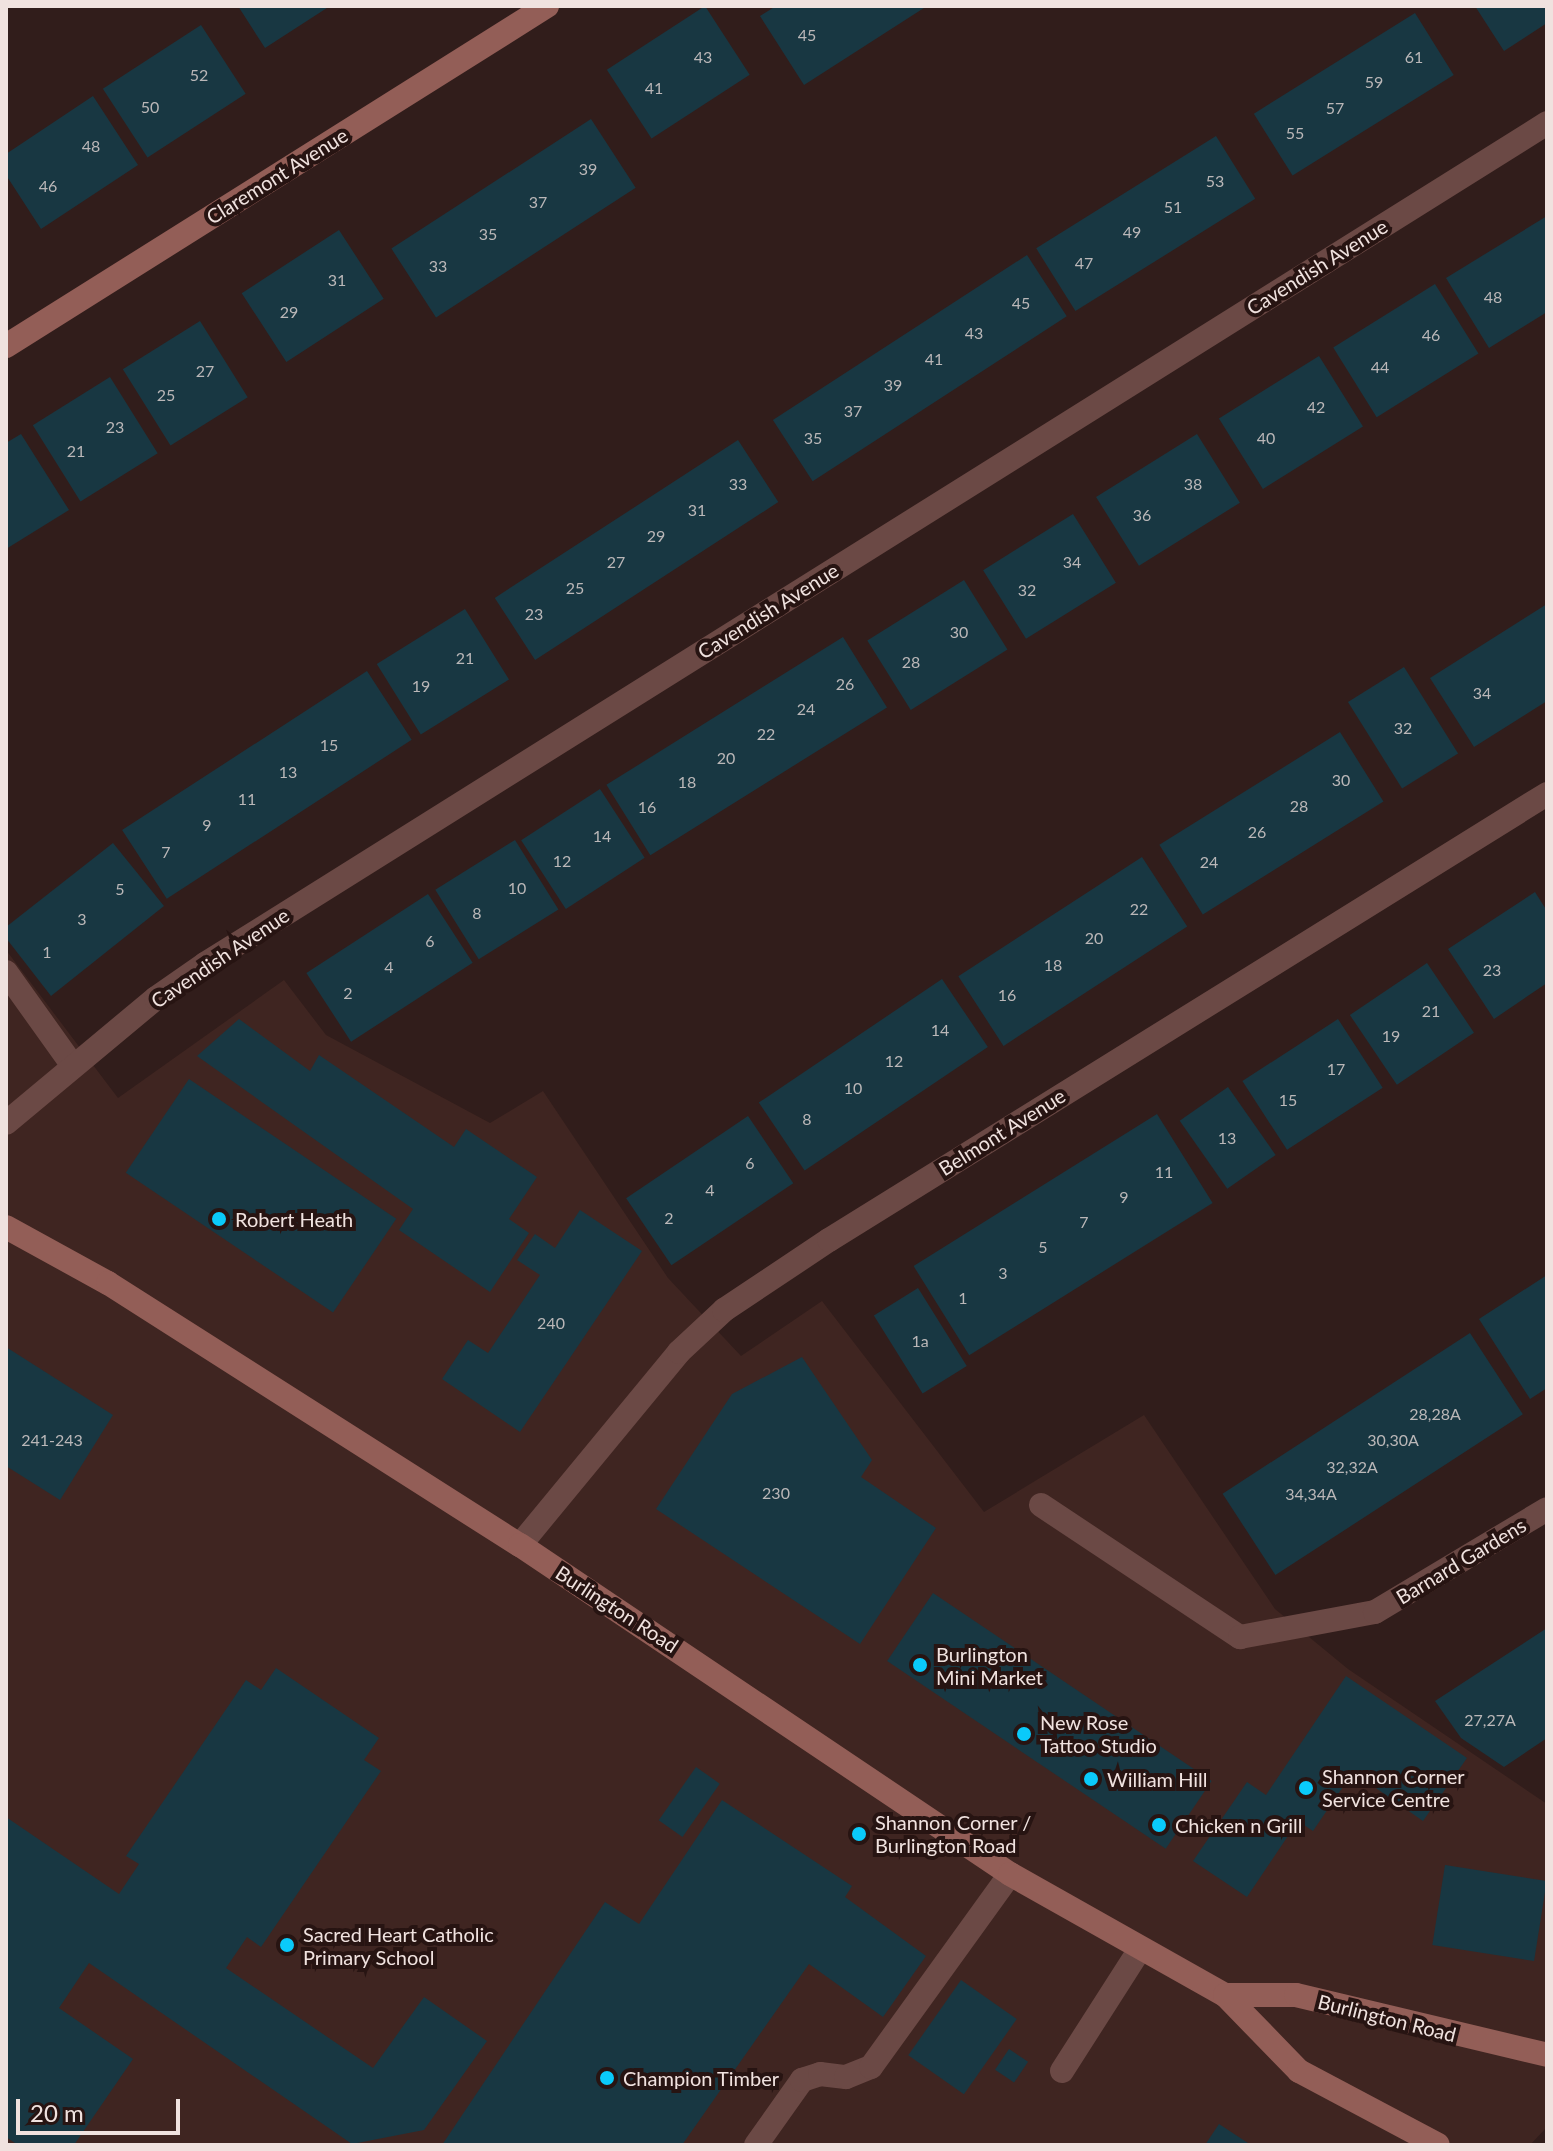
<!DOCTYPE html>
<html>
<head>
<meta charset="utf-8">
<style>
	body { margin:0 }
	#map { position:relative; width:1553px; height:2151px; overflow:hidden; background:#311d1b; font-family:Lato,sans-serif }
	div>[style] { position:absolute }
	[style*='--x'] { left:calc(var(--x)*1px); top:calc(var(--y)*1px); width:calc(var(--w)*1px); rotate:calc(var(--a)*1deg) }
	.built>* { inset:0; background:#3f2521 }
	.building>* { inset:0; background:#183742; transform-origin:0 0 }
	.lane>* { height:24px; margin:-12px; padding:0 12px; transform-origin:12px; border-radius:12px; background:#6b4945 }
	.street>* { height:24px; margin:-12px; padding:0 12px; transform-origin:12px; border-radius:12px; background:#6b4945 }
	.secondary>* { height:24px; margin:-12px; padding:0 12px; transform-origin:12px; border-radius:12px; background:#935e57 }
	.dots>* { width:22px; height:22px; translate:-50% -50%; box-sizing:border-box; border:4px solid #271412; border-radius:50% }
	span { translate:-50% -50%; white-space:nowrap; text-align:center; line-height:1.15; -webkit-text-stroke:8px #271412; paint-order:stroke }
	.number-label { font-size:16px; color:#bab7b8 }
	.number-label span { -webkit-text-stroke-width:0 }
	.street-label { font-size:20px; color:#f0e2df }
	.poi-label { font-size:20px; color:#f0e2df }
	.left { translate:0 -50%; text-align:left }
	.frame { position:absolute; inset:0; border:8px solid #f0e2df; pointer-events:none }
	.scale { position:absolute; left:16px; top:2099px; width:164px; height:36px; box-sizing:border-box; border:4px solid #f0e2df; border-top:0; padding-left:10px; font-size:24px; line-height:28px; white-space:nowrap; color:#f0e2df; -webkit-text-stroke:6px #271412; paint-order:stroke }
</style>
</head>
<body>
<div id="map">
	<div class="built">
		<div style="clip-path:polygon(6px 950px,118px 1098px,284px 980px,326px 1035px,490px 1123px,543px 1091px,668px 1278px,741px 1356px,822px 1301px,984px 1512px,1144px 1415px,1275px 1609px,1348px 1669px,1547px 1804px,1547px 2127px,1530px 2145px,6px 2145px)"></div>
	</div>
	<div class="building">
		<div style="clip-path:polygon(238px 6px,330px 6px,265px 48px)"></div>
		<div style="left:705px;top:6px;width:82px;height:117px;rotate:57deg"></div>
		<div style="clip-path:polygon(776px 6px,927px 6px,804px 85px,760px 16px)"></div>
		<div style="clip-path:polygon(1475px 6px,1547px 6px,1547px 23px,1504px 51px)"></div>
		<div style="left:1415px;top:13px;width:73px;height:190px;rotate:58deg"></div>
		<div style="left:201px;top:25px;width:82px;height:117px;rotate:57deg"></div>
		<div style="clip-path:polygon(93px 96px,138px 165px,41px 229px,6px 175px,6px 154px)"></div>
		<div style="left:591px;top:119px;width:82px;height:238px;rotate:57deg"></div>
		<div style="left:1216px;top:136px;width:74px;height:212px;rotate:58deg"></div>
		<div style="clip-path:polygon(1547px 216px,1547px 312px,1489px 348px,1446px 278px)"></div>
		<div style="left:339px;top:230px;width:82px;height:116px;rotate:57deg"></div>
		<div style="left:1027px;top:255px;width:73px;height:303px;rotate:57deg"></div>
		<div style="left:1435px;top:284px;width:82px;height:120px;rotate:58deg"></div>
		<div style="left:200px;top:321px;width:90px;height:91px;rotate:58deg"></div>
		<div style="left:1319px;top:356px;width:83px;height:118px;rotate:58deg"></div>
		<div style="left:110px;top:377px;width:90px;height:91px;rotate:58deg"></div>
		<div style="clip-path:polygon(21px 434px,69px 510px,6px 549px,6px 443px)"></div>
		<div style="left:1197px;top:434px;width:81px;height:119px;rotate:58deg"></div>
		<div style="left:738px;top:440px;width:74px;height:290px;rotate:57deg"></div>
		<div style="left:1073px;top:514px;width:81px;height:106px;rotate:58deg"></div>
		<div style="left:964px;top:580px;width:82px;height:114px;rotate:58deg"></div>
		<div style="clip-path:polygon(1547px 604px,1547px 701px,1474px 747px,1430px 678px)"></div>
		<div style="left:465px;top:609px;width:83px;height:104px;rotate:58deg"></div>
		<div style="left:843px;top:637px;width:83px;height:279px;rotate:58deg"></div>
		<div style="left:1404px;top:667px;width:102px;height:66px;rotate:58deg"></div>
		<div style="left:367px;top:671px;width:82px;height:292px;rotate:57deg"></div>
		<div style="left:1340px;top:732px;width:82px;height:213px;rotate:58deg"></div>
		<div style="left:600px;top:789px;width:82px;height:94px;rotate:57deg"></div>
		<div style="left:515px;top:840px;width:82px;height:94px;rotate:58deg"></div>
		<div style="clip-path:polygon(113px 843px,164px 906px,51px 996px,6px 938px,6px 927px)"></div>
		<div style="left:1142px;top:857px;width:83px;height:219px;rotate:57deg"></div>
		<div style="clip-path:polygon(1535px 892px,1547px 911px,1547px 983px,1494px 1019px,1448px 949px)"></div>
		<div style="left:428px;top:894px;width:82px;height:145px;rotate:57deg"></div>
		<div style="left:1427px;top:963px;width:84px;height:93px;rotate:56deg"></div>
		<div style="left:942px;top:979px;width:82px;height:221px;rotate:56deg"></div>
		<div style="clip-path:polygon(239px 1019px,310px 1071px,319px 1055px,454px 1147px,466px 1129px,537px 1177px,509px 1219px,529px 1233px,490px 1292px,399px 1230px,413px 1209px,197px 1056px)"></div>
		<div style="left:1338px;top:1019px;width:82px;height:114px;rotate:57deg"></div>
		<div style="left:189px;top:1079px;width:250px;height:113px;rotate:34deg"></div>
		<div style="left:1228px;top:1087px;width:83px;height:59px;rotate:55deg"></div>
		<div style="left:1157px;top:1114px;width:105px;height:287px;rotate:58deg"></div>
		<div style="left:748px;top:1116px;width:81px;height:147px;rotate:56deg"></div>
		<div style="clip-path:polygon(580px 1210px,642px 1251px,520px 1432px,442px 1379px,468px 1340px,488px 1353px,540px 1275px,517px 1260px,535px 1234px,555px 1248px)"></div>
		<div style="clip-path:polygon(1547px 1275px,1547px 1388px,1530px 1399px,1479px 1319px)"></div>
		<div style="left:918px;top:1288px;width:92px;height:52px;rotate:58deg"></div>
		<div style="left:1470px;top:1333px;width:97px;height:295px;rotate:57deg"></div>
		<div style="clip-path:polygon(6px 1347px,113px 1415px,60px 1500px,6px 1466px)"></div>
		<div style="clip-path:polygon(802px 1357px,872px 1460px,861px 1477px,936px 1528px,860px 1644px,656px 1509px,732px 1394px)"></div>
		<div style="left:933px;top:1593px;width:336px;height:82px;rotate:34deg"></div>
		<div style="clip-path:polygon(1547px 1628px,1547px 1738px,1504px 1767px,1461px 1738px,1435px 1701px)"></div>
		<div style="clip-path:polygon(276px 1668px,379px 1738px,364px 1760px,381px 1771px,261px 1947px,247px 1937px,226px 1968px,373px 2068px,424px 1997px,487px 2041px,424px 2130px,352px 2144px,89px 1963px,59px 2008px,133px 2059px,74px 2145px,18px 2145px,6px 2137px,6px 1817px,119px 1894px,139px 1864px,126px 1856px,246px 1680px,261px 1690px)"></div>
		<div style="clip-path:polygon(1346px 1676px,1467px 1758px,1423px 1821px,1353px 1772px,1313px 1831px,1298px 1821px,1247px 1897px,1193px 1861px,1247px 1782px,1266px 1795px)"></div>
		<div style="left:696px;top:1767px;width:29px;height:65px;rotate:35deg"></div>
		<div style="clip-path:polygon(722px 1800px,852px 1886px,845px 1897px,926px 1956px,883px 2017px,809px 1964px,682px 2145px,442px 2145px,605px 1902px,639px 1924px)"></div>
		<div style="left:1445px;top:1865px;width:103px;height:81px;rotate:9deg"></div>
		<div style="left:961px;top:1980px;width:68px;height:92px;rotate:35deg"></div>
		<div style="left:1009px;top:2049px;width:23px;height:25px;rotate:34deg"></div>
		<div style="clip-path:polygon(1219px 2124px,1251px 2145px,1205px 2145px)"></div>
	</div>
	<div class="lane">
		<div style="--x:6;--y:972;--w:115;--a:54.5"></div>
		<div style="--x:1041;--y:1505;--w:239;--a:33.6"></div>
		<div style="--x:1240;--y:1637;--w:137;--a:-10.5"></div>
		<div style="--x:1062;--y:2071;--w:145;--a:-57.4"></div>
		<div style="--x:756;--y:2145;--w:80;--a:-54.7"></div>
		<div style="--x:802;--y:2080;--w:19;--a:-18"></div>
		<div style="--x:820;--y:2074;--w:26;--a:7"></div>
		<div style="--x:846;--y:2077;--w:27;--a:-22"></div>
		<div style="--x:871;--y:2067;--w:238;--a:-54.2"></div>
	</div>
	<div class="street">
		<div style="--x:6;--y:1123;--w:195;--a:-39.8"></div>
		<div style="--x:156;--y:998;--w:60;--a:-34.8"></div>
		<div style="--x:205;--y:964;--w:1584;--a:-32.07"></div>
		<div style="--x:520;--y:1545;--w:250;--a:-50.5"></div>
		<div style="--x:679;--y:1352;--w:62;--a:-43"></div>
		<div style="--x:724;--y:1310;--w:126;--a:-33.7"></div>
		<div style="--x:829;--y:1240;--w:845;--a:-31.85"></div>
		<div style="--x:1375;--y:1612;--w:200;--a:-30.9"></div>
	</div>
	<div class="secondary">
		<div style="--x:6;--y:346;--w:639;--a:-32.15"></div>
		<div style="--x:6;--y:1227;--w:116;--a:28.8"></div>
		<div style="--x:108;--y:1283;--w:488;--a:32.5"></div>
		<div style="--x:520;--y:1545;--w:590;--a:33.88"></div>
		<div style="--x:1010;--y:1874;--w:247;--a:29.4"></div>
		<div style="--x:1225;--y:1995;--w:106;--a:45.8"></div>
		<div style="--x:1299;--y:2071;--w:157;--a:28"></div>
		<div style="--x:1225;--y:1995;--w:71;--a:0"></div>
		<div style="--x:1296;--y:1995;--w:258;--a:13.4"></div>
	</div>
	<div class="dots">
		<div style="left:219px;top:1219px;background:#0acafa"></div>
		<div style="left:920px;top:1665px;background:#0acafa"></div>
		<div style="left:1024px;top:1734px;background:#0acafa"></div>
		<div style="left:1091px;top:1779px;background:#0acafa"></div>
		<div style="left:1306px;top:1788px;background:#0acafa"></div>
		<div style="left:1159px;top:1825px;background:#0acafa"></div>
		<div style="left:859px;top:1834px;background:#0acafa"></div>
		<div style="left:287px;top:1945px;background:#0acafa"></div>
		<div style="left:607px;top:2078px;background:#0acafa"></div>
	</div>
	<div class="number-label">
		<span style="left:807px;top:35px">45</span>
		<span style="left:703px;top:57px">43</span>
		<span style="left:1414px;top:57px">61</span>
		<span style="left:199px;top:75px">52</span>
		<span style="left:1374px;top:82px">59</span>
		<span style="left:654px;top:88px">41</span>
		<span style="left:150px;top:107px">50</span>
		<span style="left:1335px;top:108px">57</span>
		<span style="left:1295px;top:133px">55</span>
		<span style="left:91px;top:146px">48</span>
		<span style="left:588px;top:169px">39</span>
		<span style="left:1215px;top:181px">53</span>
		<span style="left:48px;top:186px">46</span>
		<span style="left:538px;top:202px">37</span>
		<span style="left:1173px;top:207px">51</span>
		<span style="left:1132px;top:232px">49</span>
		<span style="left:488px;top:234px">35</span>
		<span style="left:1084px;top:263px">47</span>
		<span style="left:438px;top:266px">33</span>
		<span style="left:337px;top:280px">31</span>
		<span style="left:1493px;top:297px">48</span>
		<span style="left:1021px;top:303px">45</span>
		<span style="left:289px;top:312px">29</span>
		<span style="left:974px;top:333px">43</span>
		<span style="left:1431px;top:335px">46</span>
		<span style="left:934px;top:359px">41</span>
		<span style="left:1380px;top:367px">44</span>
		<span style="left:205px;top:371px">27</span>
		<span style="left:893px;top:385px">39</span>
		<span style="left:166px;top:395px">25</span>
		<span style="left:1316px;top:407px">42</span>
		<span style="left:853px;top:411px">37</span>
		<span style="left:115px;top:427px">23</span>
		<span style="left:813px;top:438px">35</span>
		<span style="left:1266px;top:438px">40</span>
		<span style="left:76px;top:451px">21</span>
		<span style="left:738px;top:484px">33</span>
		<span style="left:1193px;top:484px">38</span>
		<span style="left:697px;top:510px">31</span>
		<span style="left:1142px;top:515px">36</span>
		<span style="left:656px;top:536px">29</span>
		<span style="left:616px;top:562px">27</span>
		<span style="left:1072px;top:562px">34</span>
		<span style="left:575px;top:588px">25</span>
		<span style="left:1027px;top:590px">32</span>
		<span style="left:534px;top:614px">23</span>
		<span style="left:959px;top:632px">30</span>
		<span style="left:465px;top:658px">21</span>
		<span style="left:911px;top:662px">28</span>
		<span style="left:845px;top:684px">26</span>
		<span style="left:421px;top:686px">19</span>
		<span style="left:1482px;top:693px">34</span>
		<span style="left:806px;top:709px">24</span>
		<span style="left:1403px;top:728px">32</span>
		<span style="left:766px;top:734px">22</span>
		<span style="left:329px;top:745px">15</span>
		<span style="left:726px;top:758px">20</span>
		<span style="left:288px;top:772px">13</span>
		<span style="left:1341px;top:780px">30</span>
		<span style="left:687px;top:782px">18</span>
		<span style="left:247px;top:799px">11</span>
		<span style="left:1299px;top:806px">28</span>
		<span style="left:647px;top:807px">16</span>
		<span style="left:207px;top:825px">9</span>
		<span style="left:1257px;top:832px">26</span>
		<span style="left:602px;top:836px">14</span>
		<span style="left:166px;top:852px">7</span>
		<span style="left:562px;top:861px">12</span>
		<span style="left:1209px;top:862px">24</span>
		<span style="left:517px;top:888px">10</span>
		<span style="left:120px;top:889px">5</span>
		<span style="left:1139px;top:909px">22</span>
		<span style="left:477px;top:913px">8</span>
		<span style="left:82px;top:919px">3</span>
		<span style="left:1094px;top:938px">20</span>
		<span style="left:430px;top:941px">6</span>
		<span style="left:47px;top:952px">1</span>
		<span style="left:1053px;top:965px">18</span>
		<span style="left:389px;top:967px">4</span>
		<span style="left:1492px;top:970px">23</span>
		<span style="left:348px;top:993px">2</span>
		<span style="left:1007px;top:995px">16</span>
		<span style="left:1431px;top:1011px">21</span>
		<span style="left:940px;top:1030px">14</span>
		<span style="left:1391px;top:1036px">19</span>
		<span style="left:894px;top:1061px">12</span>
		<span style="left:1336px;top:1069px">17</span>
		<span style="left:853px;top:1088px">10</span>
		<span style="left:1288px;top:1100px">15</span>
		<span style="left:807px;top:1119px">8</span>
		<span style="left:1227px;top:1138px">13</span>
		<span style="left:750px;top:1163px">6</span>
		<span style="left:1164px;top:1172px">11</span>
		<span style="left:710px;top:1190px">4</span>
		<span style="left:1124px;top:1197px">9</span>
		<span style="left:669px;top:1218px">2</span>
		<span style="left:1084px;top:1222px">7</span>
		<span style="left:1043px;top:1247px">5</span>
		<span style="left:1003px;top:1273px">3</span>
		<span style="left:963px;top:1298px">1</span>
		<span style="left:551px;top:1323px">240</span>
		<span style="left:920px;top:1341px">1a</span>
		<span style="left:1435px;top:1414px">28,28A</span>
		<span style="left:52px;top:1440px">241-243</span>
		<span style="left:1393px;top:1440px">30,30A</span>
		<span style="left:1352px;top:1467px">32,32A</span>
		<span style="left:776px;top:1493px">230</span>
		<span style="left:1311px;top:1494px">34,34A</span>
		<span style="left:1490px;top:1720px">27,27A</span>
	</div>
	<div class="street-label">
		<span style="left:277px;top:176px;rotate:-32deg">Claremont Avenue</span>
		<span style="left:1317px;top:267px;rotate:-32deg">Cavendish Avenue</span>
		<span style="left:768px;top:611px;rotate:-32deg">Cavendish Avenue</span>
		<span style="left:220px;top:958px;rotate:-34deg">Cavendish Avenue</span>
		<span style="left:1002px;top:1132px;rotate:-32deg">Belmont Avenue</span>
		<span style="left:1461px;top:1561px;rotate:-31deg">Barnard Gardens</span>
		<span style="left:617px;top:1609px;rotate:33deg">Burlington Road</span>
		<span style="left:1387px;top:2018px;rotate:14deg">Burlington Road</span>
	</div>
	<div class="poi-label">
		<span class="left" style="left:235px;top:1219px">Robert Heath</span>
		<span class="left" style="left:936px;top:1666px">Burlington<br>Mini Market</span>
		<span class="left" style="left:1040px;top:1734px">New Rose<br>Tattoo Studio</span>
		<span class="left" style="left:1322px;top:1788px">Shannon Corner<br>Service Centre</span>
		<span class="left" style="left:1107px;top:1779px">William Hill</span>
		<span class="left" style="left:875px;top:1834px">Shannon Corner /<br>Burlington Road</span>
		<span class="left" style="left:1175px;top:1825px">Chicken n Grill</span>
		<span class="left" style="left:303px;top:1946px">Sacred Heart Catholic<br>Primary School</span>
		<span class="left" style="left:623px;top:2078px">Champion Timber</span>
	</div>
	<div class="frame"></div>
	<div class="scale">20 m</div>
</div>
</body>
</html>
